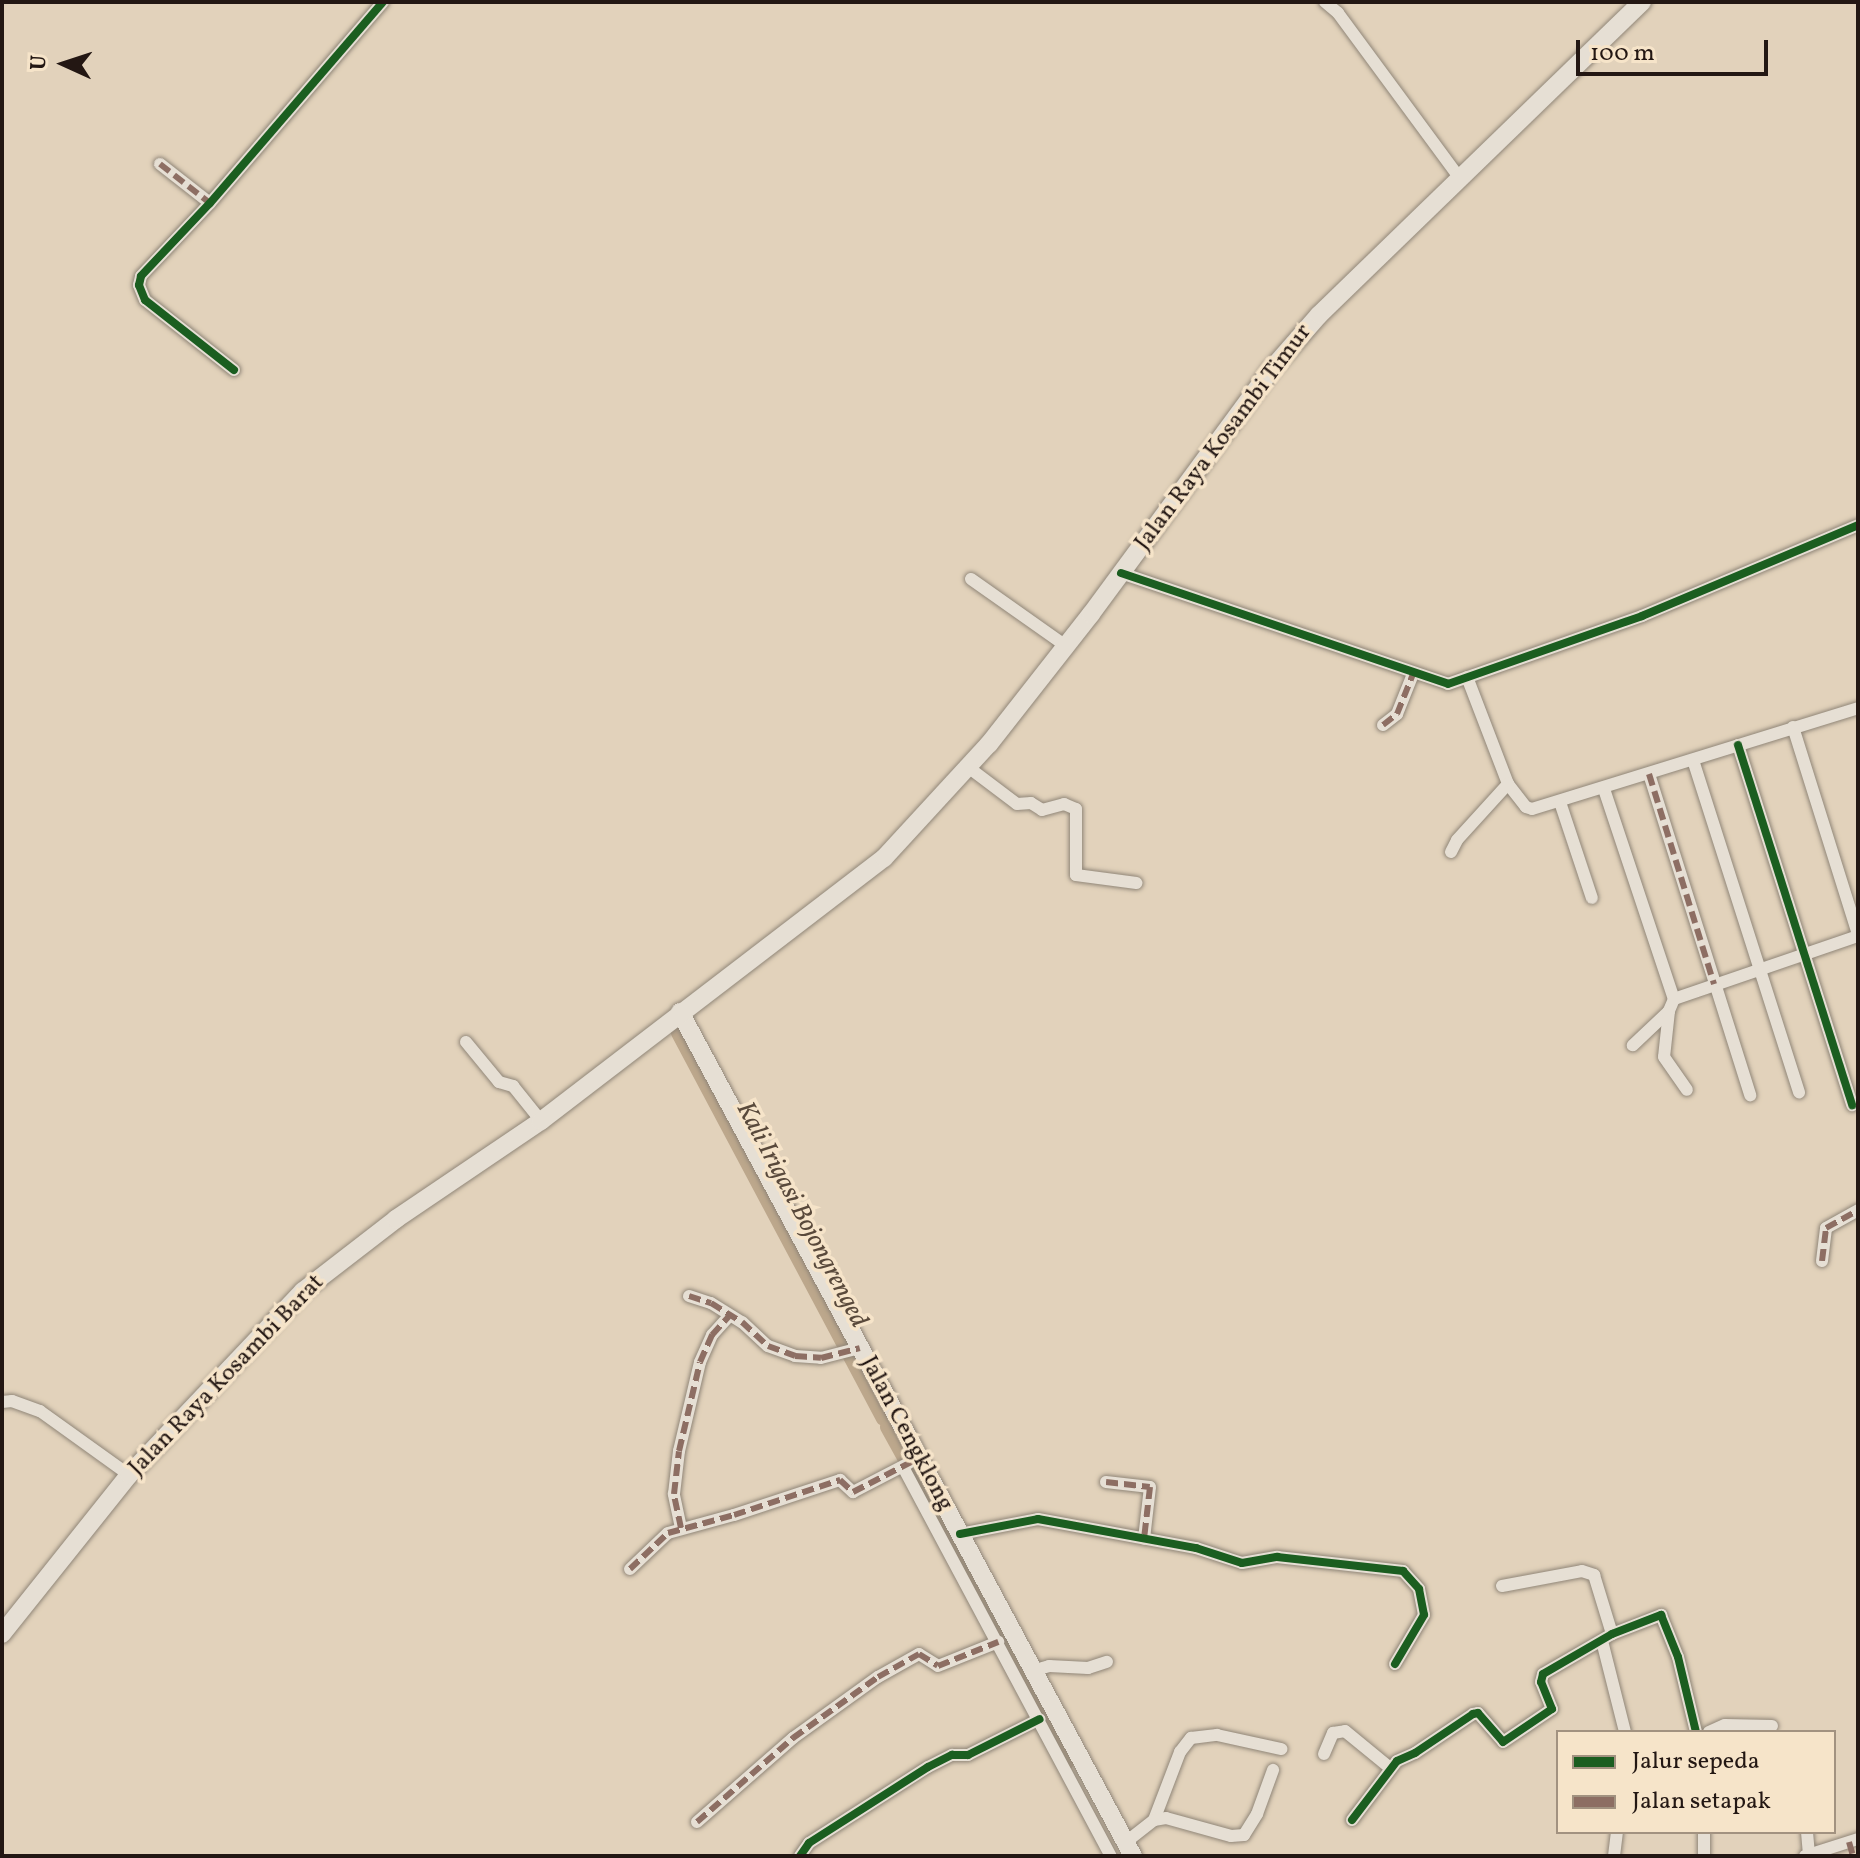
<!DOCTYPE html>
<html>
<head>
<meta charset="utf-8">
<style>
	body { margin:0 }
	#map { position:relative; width:1860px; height:1858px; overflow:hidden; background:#e2d2bb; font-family:Vollkorn,serif }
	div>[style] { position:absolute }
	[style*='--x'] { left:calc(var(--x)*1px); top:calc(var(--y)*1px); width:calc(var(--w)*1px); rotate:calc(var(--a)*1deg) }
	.canal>* { height:14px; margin:-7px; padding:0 7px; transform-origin:7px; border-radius:7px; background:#bca78c }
	.roads { filter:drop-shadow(0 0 2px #908678) drop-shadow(0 0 2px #908678) }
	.street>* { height:12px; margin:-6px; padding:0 6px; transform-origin:6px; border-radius:6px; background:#e6dfd4 }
	.secondary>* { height:18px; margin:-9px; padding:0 9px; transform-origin:9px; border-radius:9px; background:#e6dfd4 }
	.quiet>* { height:6px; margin-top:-3px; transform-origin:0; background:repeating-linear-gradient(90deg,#8d6e63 0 12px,transparent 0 18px) }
	.cycleway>* { height:8px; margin:-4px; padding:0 4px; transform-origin:4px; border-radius:4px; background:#1b5e20 }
	span { translate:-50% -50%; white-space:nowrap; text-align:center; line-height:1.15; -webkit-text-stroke:7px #f6e4c9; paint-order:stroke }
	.street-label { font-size:24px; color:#231713 }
	.water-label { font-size:26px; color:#59493b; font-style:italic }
	.frame { position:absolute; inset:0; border:4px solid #231713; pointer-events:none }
	.legend { position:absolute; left:1556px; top:1730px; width:280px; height:104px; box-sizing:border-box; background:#f6e4c9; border:2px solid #a29280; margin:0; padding:10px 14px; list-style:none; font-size:24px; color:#231713 }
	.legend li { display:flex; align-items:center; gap:16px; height:40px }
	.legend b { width:40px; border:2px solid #a29280 }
	.north { position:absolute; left:24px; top:24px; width:80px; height:80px; -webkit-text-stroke:6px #f6e4c9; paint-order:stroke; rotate:273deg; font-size:22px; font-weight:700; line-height:32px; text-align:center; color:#231713 }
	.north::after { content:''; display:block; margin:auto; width:28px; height:36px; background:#231713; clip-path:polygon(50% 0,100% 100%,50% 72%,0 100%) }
	.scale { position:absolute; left:1576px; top:40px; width:192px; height:36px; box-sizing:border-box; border:4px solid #231713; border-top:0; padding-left:10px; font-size:24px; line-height:28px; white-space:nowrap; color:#231713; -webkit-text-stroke:6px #f6e4c9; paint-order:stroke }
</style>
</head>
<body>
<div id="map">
	<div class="canal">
		<div style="--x:678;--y:1033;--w:437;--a:62"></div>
		<div style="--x:887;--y:1427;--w:298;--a:61.1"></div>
		<div style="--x:1038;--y:1698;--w:71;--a:66"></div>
	</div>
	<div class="roads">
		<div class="street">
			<div style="--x:1325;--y:2;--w:17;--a:40"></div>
			<div style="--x:1338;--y:13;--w:204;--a:53.6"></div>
			<div style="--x:160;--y:164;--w:63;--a:38"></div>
			<div style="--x:234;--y:370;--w:113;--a:-141.8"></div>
			<div style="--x:145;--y:300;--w:16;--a:-112"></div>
			<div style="--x:139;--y:285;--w:9;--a:-77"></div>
			<div style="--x:141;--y:276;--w:100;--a:-46.6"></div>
			<div style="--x:210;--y:203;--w:265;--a:-49.3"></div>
			<div style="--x:1121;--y:573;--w:345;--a:18.7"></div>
			<div style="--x:1448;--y:684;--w:206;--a:-19.3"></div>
			<div style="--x:1642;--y:616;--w:234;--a:-22.8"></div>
			<div style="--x:971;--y:579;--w:116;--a:35.2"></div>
			<div style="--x:1467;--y:677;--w:115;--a:69"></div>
			<div style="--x:1508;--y:784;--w:29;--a:52"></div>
			<div style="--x:1526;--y:807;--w:6;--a:18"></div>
			<div style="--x:1532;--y:809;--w:341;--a:-17.2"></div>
			<div style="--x:1383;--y:725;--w:18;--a:-38"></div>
			<div style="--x:1397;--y:714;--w:43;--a:-68.2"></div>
			<div style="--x:1793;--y:727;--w:217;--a:72.6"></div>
			<div style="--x:1738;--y:745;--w:378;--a:72.4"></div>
			<div style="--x:1693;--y:760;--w:349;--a:72.3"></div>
			<div style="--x:968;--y:767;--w:61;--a:37.1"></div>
			<div style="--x:1017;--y:804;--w:14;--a:-4"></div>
			<div style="--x:1031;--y:803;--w:13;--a:32"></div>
			<div style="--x:1042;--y:810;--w:23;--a:-15"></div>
			<div style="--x:1064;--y:804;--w:13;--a:23"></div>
			<div style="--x:1076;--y:809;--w:66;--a:90"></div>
			<div style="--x:1076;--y:875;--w:61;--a:7.6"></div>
			<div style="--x:1649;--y:774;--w:337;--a:72.5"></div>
			<div style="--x:1604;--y:789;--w:221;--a:71.6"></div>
			<div style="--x:1674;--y:999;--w:13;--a:113"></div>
			<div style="--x:1669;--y:1011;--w:50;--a:136.6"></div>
			<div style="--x:1560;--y:802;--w:101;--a:71.6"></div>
			<div style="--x:1451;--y:852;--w:13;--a:-63"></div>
			<div style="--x:1457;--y:840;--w:76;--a:-47.7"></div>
			<div style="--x:1674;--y:999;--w:194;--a:-18.9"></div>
			<div style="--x:1669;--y:1011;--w:46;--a:96.2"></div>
			<div style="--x:1664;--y:1057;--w:40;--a:55.1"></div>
			<div style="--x:466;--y:1042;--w:52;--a:50.5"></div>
			<div style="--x:499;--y:1082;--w:15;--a:16"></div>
			<div style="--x:513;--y:1086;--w:45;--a:51.3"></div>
			<div style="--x:1822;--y:1261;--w:33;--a:-83"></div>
			<div style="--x:1826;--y:1228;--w:37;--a:-29"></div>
			<div style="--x:689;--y:1296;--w:23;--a:18"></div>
			<div style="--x:711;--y:1303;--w:36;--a:32"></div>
			<div style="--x:742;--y:1322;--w:35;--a:43"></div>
			<div style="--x:768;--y:1346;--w:29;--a:20"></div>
			<div style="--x:795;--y:1356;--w:26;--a:4"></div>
			<div style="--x:821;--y:1358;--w:40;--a:-14.4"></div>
			<div style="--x:2;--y:1402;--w:10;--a:-6"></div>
			<div style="--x:12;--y:1401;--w:30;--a:20"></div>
			<div style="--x:40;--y:1411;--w:110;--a:35.7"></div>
			<div style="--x:903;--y:1467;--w:441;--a:61.9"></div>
			<div style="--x:1106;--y:1482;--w:44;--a:6.5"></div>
			<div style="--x:1150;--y:1487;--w:52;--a:96.6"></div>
			<div style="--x:681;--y:1528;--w:35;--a:-102"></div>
			<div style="--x:674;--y:1494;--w:43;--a:-83.4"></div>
			<div style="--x:679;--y:1451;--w:91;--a:-76.7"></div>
			<div style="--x:700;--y:1362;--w:30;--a:-66"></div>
			<div style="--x:712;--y:1335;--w:25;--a:-48"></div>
			<div style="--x:960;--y:1534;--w:79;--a:-10.9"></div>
			<div style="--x:1038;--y:1519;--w:161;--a:10.4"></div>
			<div style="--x:1196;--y:1548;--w:48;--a:18.1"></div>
			<div style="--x:1242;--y:1563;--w:36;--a:-10"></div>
			<div style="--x:1277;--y:1557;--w:127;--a:6.3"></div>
			<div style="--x:1403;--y:1571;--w:24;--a:48"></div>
			<div style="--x:1419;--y:1589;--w:26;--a:79"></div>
			<div style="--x:1424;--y:1615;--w:57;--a:120.6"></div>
			<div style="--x:630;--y:1569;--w:52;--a:-43.5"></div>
			<div style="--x:668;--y:1533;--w:68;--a:-15.3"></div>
			<div style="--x:734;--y:1515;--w:112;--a:-18.3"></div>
			<div style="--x:840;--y:1480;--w:18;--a:43"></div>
			<div style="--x:853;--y:1492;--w:63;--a:-27.4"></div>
			<div style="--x:1502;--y:1586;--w:81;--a:-10.6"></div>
			<div style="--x:1582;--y:1571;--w:13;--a:18"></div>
			<div style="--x:1594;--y:1575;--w:62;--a:73"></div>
			<div style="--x:1602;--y:1641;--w:94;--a:75.8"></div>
			<div style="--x:1032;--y:1671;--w:18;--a:-16"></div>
			<div style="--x:1049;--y:1666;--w:39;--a:3"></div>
			<div style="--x:1088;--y:1668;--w:20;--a:-18"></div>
			<div style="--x:1709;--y:1732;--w:17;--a:-24"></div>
			<div style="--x:1725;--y:1725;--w:47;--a:1.2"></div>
			<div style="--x:1324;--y:1754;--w:23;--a:-67"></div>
			<div style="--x:1333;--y:1733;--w:12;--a:-9"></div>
			<div style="--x:1345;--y:1731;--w:57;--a:39.3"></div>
			<div style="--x:1154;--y:1820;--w:73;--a:-69.1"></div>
			<div style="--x:1180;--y:1752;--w:18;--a:-52"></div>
			<div style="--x:1191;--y:1738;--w:26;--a:-7"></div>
			<div style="--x:1217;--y:1735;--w:66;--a:12.3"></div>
			<div style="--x:1352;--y:1820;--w:74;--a:-52.7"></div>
			<div style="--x:1397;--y:1761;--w:20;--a:-24"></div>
			<div style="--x:1415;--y:1753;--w:70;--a:-33.9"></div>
			<div style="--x:1473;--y:1714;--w:5;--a:-11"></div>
			<div style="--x:1478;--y:1713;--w:38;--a:49"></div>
			<div style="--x:1503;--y:1742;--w:59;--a:-34"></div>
			<div style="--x:1552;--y:1709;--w:29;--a:-112"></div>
			<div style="--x:1541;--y:1682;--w:8;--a:-76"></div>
			<div style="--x:1543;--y:1674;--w:80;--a:-30.1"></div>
			<div style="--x:1612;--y:1634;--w:53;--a:-21.2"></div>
			<div style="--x:1661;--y:1615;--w:45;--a:68"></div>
			<div style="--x:1678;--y:1657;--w:77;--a:76.5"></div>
			<div style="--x:697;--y:1822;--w:128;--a:-41.2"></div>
			<div style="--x:793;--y:1738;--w:105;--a:-35.7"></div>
			<div style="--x:878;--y:1677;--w:47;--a:-29.3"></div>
			<div style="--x:919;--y:1654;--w:22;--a:32"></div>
			<div style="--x:938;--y:1666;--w:65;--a:-21.8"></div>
			<div style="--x:1704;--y:1832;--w:24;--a:90"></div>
			<div style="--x:1807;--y:1832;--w:23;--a:85"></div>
			<div style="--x:1126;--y:1842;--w:36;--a:-38"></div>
			<div style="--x:1154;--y:1820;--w:12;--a:-9"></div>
			<div style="--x:1166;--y:1818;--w:67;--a:15.5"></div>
			<div style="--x:1231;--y:1836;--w:13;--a:-4"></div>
			<div style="--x:1244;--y:1835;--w:25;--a:-58"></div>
			<div style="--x:1257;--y:1814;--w:47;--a:-70"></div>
			<div style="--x:800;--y:1856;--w:16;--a:-55"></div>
			<div style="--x:809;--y:1843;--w:141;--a:-32.6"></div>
			<div style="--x:928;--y:1767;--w:27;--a:-27"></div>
			<div style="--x:952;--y:1755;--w:16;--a:0"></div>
			<div style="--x:968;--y:1755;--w:80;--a:-26.6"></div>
			<div style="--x:1614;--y:1856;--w:24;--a:-83"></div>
			<div style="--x:1805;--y:1856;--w:56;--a:-17.8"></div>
		</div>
		<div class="secondary">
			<div style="--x:680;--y:1012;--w:958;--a:61.78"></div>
			<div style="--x:2;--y:1634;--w:203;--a:-51.4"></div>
			<div style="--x:129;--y:1475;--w:253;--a:-46.6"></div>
			<div style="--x:303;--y:1291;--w:118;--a:-37.7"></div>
			<div style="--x:396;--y:1219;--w:175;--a:-34.1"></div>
			<div style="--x:541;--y:1121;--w:432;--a:-37.5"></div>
			<div style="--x:884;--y:858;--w:155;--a:-47.4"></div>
			<div style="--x:989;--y:744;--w:165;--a:-51.9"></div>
			<div style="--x:1091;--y:614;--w:302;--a:-53.6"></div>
			<div style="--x:1270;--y:371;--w:74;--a:-48.8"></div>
			<div style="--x:1319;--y:315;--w:450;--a:-44.1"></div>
		</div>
	</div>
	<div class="quiet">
		<div style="--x:160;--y:164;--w:63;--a:38"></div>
		<div style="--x:1383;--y:725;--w:18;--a:-38"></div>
		<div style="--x:1397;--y:714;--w:43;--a:-68.2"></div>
		<div style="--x:1649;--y:774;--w:220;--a:72.8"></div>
		<div style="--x:1822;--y:1261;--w:33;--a:-83"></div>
		<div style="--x:1826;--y:1228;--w:37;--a:-29"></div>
		<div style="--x:689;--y:1296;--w:23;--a:18"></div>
		<div style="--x:711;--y:1303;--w:36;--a:32"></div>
		<div style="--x:742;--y:1322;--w:35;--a:43"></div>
		<div style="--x:768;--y:1346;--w:29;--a:20"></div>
		<div style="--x:795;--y:1356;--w:26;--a:4"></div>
		<div style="--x:821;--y:1358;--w:40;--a:-14.4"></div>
		<div style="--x:1106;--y:1482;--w:44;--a:6.5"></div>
		<div style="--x:1150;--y:1487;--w:52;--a:96.6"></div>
		<div style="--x:681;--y:1528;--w:35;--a:-102"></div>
		<div style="--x:674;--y:1494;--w:43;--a:-83.4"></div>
		<div style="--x:679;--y:1451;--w:91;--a:-76.7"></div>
		<div style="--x:700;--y:1362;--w:30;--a:-66"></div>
		<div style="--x:712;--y:1335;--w:25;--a:-48"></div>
		<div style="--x:630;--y:1569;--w:52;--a:-43.5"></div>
		<div style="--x:668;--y:1533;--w:68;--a:-15.3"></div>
		<div style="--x:734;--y:1515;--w:112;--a:-18.3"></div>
		<div style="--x:840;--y:1480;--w:18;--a:43"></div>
		<div style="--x:853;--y:1492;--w:74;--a:-27.3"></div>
		<div style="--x:697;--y:1822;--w:128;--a:-41.2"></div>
		<div style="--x:793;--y:1738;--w:105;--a:-35.7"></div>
		<div style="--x:878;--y:1677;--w:47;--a:-29.3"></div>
		<div style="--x:919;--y:1654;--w:22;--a:32"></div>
		<div style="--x:938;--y:1666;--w:65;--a:-21.8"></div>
		<div style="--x:1849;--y:1842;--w:15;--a:74"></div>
	</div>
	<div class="cycleway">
		<div style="--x:234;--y:370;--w:113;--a:-141.8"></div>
		<div style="--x:145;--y:300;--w:16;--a:-112"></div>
		<div style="--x:139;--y:285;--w:9;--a:-77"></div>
		<div style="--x:141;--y:276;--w:100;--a:-46.6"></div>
		<div style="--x:210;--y:203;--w:265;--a:-49.3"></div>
		<div style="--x:1121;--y:573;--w:345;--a:18.7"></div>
		<div style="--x:1448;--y:684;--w:206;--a:-19.3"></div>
		<div style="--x:1642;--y:616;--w:234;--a:-22.8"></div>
		<div style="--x:1738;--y:745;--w:378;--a:72.4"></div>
		<div style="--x:960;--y:1534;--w:79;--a:-10.9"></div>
		<div style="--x:1038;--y:1519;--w:161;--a:10.4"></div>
		<div style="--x:1196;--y:1548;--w:48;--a:18.1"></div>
		<div style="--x:1242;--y:1563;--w:36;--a:-10"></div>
		<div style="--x:1277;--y:1557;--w:127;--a:6.3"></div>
		<div style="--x:1403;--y:1571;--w:24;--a:48"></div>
		<div style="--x:1419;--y:1589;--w:26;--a:79"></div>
		<div style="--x:1424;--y:1615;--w:57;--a:120.6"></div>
		<div style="--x:1352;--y:1820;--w:74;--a:-52.7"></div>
		<div style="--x:1397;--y:1761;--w:20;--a:-24"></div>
		<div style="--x:1415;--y:1753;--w:70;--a:-33.9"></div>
		<div style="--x:1473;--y:1714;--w:5;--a:-11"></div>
		<div style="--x:1478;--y:1713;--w:38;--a:49"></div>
		<div style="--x:1503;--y:1742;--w:59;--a:-34"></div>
		<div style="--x:1552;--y:1709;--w:29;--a:-112"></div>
		<div style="--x:1541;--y:1682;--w:8;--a:-76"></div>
		<div style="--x:1543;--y:1674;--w:80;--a:-30.1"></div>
		<div style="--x:1612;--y:1634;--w:53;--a:-21.2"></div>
		<div style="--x:1661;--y:1615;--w:45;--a:68"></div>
		<div style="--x:1678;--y:1657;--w:77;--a:76.5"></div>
		<div style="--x:800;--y:1856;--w:16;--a:-55"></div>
		<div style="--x:809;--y:1843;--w:141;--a:-32.6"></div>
		<div style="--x:928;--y:1767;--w:27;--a:-27"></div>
		<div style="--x:952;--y:1755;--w:16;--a:0"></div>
		<div style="--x:968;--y:1755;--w:80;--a:-26.6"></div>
	</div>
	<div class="street-label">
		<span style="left:1224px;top:438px;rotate:-53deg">Jalan Raya Kosambi Timur</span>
		<span style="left:227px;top:1376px;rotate:-46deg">Jalan Raya Kosambi Barat</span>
		<span style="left:906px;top:1434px;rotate:62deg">Jalan Cengklong</span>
	</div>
	<div class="water-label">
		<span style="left:801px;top:1215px;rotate:62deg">Kali Irigasi Bojongrenged</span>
	</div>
	<div class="frame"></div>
	<ul class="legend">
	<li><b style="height:10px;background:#1b5e20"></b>Jalur sepeda</li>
	<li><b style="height:10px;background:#8d6e63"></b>Jalan setapak</li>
	</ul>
	<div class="north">U</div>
	<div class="scale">100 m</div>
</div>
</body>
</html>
